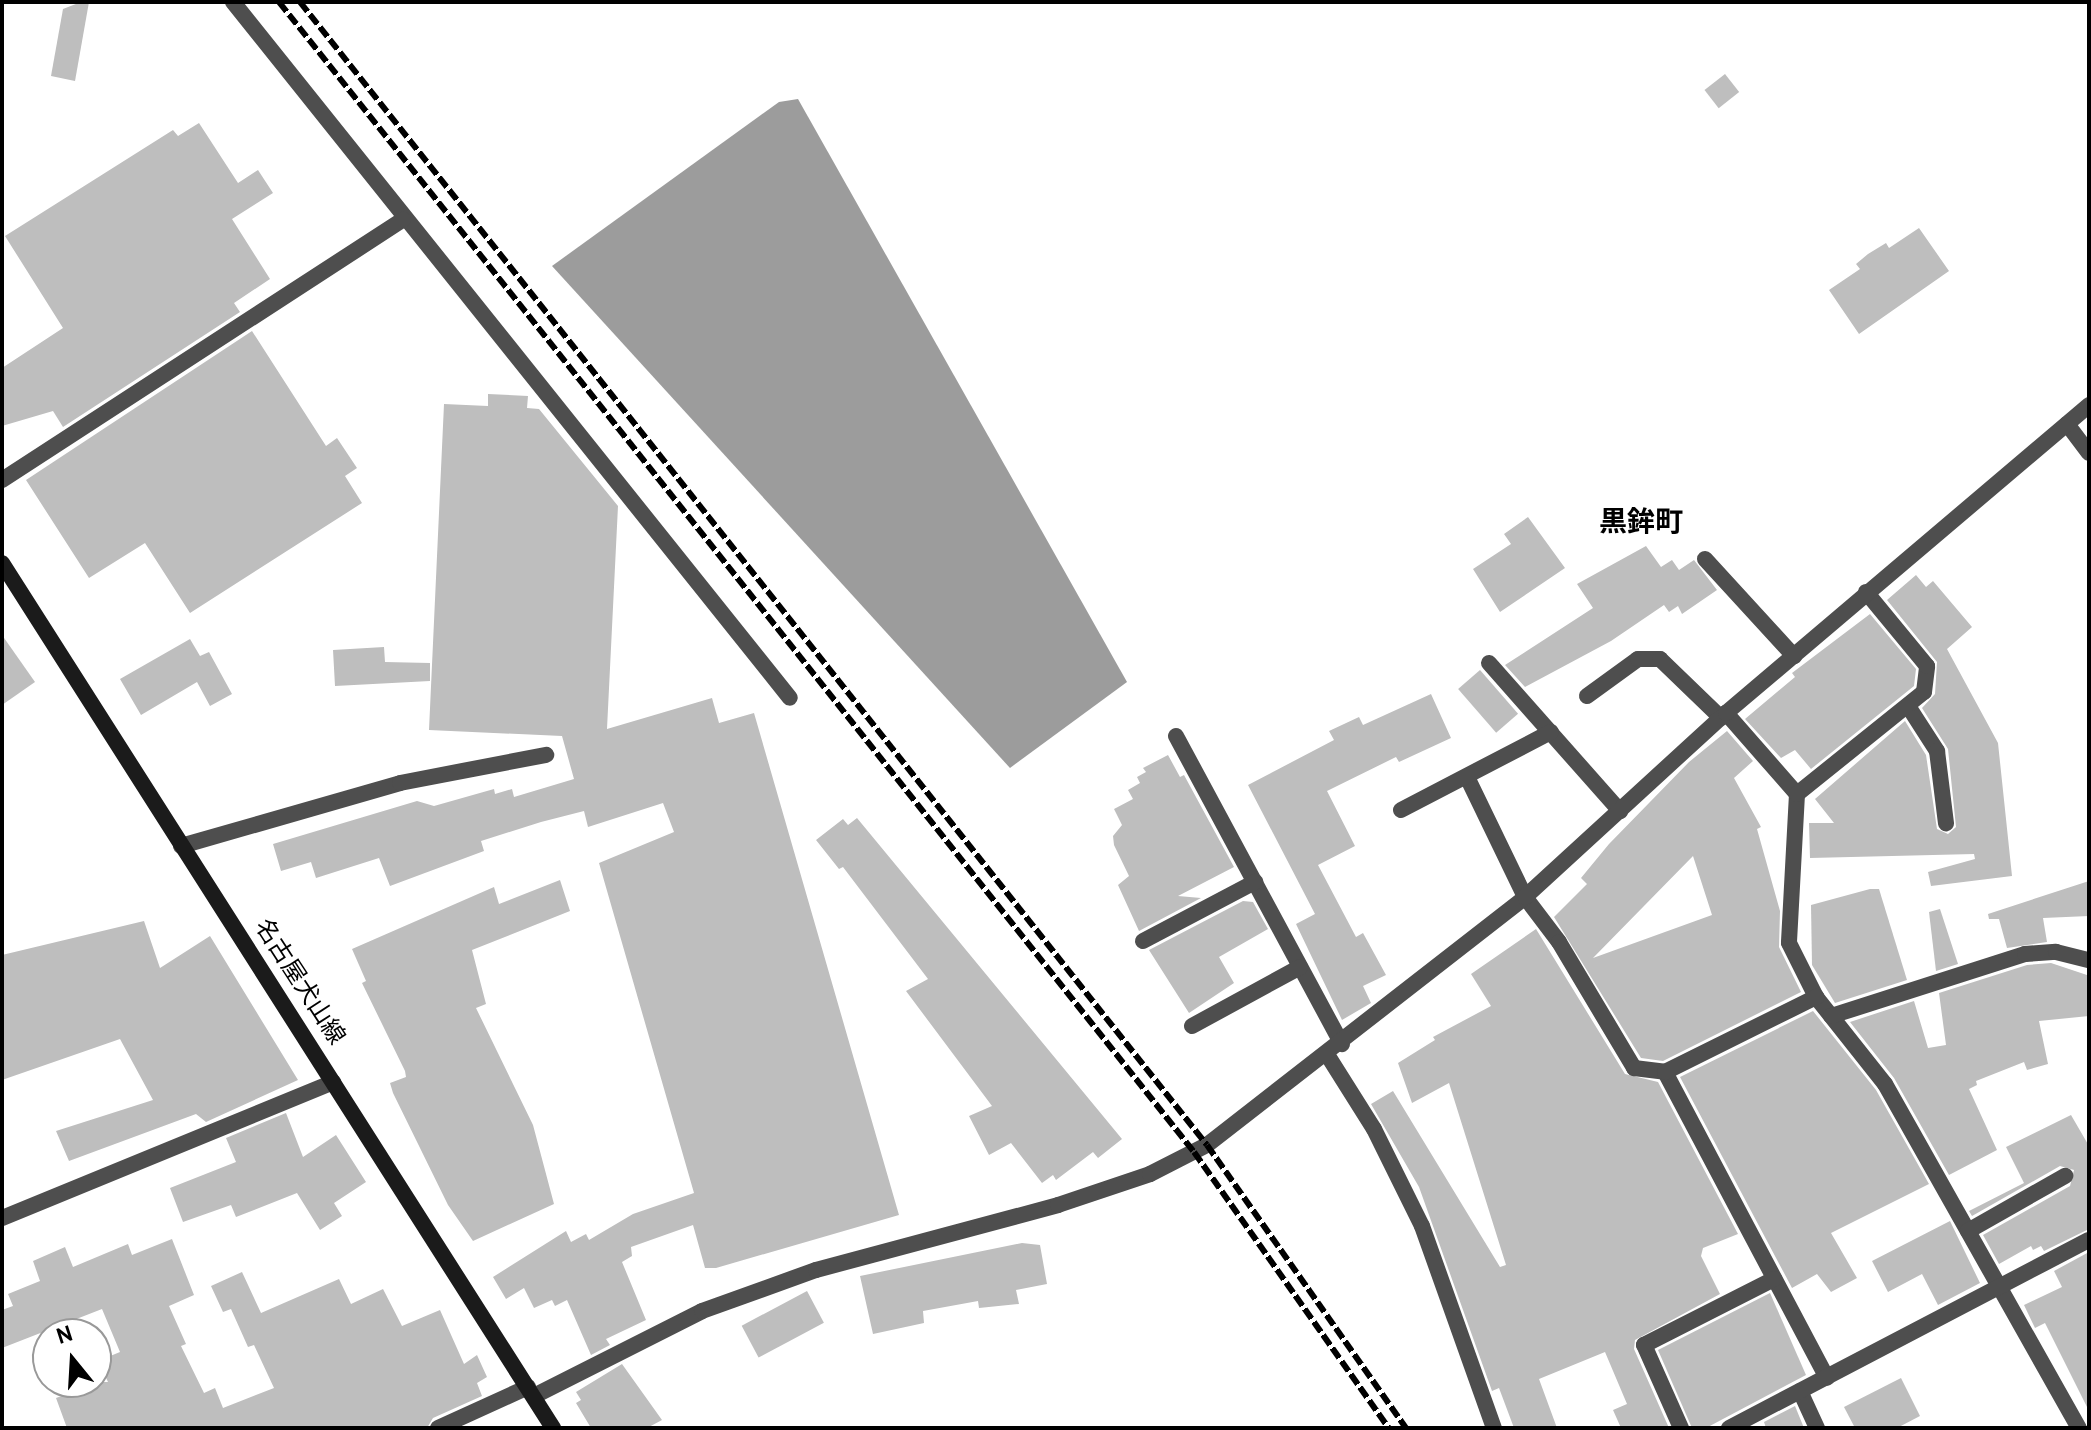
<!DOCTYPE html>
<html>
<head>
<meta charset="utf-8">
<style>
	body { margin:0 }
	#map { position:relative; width:2091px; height:1430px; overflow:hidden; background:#fff; font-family:Overpass,"Noto Sans JP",sans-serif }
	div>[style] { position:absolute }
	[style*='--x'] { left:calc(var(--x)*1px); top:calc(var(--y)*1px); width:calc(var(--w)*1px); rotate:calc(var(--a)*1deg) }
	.water>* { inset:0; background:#9c9c9c }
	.building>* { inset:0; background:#bebebe; transform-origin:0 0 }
	.street>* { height:16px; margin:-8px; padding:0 8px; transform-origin:8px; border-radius:8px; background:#4e4e4e }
	.secondary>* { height:16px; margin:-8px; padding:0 8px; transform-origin:8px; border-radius:8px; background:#1b1b1b }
	.rail>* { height:6px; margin-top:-3px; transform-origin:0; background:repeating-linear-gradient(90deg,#000 0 12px,transparent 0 16px) }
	span { translate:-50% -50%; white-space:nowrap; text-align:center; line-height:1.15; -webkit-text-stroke:6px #fff; paint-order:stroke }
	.street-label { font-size:24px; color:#000 }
	.quarter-label { font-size:28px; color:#000; font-weight:700 }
	.frame { position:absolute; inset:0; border:4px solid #000; pointer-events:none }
	.north { position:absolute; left:32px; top:1318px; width:80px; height:80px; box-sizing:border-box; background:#fff; border:2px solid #999; border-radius:50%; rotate:342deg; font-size:22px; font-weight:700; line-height:32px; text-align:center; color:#000 }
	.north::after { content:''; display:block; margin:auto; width:28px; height:36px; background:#000; clip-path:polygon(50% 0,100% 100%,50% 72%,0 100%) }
</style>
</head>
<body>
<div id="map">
	<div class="water">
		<div style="clip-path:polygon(798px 99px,1127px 682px,1010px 768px,552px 266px,779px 102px)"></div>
	</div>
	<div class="building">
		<div style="clip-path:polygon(81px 2px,89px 2px,75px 81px,51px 76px,63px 9px)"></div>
		<div style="left:1725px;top:74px;width:23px;height:26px;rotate:52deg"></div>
		<div style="clip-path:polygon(199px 123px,238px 183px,258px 170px,273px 193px,232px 219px,270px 279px,234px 303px,240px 312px,63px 427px,53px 411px,2px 426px,2px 368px,63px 328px,5px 236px,173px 130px,178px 136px)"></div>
		<div style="clip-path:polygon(1919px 228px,1949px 271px,1859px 334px,1829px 290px,1860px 269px,1856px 264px,1868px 254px,1886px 243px,1889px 248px)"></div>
		<div style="clip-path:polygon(252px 331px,326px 446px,337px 438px,357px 468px,345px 476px,362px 503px,190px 613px,145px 543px,89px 578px,26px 480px)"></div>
		<div style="clip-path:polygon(488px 394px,528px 396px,527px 408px,539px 409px,618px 506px,607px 729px,712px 698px,719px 723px,754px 713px,899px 1215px,716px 1268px,705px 1268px,693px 1225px,631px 1247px,632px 1256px,622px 1262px,646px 1320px,606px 1339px,610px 1345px,591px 1355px,567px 1300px,555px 1306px,552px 1300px,534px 1308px,524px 1288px,506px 1299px,493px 1277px,566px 1231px,571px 1242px,586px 1234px,589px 1240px,633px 1214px,694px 1193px,599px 863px,674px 832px,663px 803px,588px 827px,584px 811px,541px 822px,481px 841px,484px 851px,390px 886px,379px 858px,316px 878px,311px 862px,281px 871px,273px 844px,417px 801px,434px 806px,494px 789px,495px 794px,512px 789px,514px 797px,574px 779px,562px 736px,429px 730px,444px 404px,488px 406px)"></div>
		<div style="clip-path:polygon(1528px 517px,1565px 568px,1500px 612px,1473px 569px,1511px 544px,1504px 534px)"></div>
		<div style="clip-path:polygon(1646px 546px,1661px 567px,1672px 560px,1679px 570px,1694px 560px,1717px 590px,1682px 614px,1678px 606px,1669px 612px,1664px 605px,1611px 641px,1525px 687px,1505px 665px,1593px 608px,1577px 584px)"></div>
		<div style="clip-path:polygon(1916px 575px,1926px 587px,1933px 581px,1972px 627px,1947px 649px,1998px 743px,2012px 876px,1931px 886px,1928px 872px,1975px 859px,1974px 854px,1810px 858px,1809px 823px,1834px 823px,1815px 799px,1905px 721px,1926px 755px,1937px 829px,1948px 834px,1956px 827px,1948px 749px,1922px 708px,1935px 694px,1937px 662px,1887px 600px)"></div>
		<div style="clip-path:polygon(1870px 614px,1916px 669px,1914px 686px,1811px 769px,1795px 750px,1781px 758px,1745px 719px,1795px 677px,1792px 673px)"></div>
		<div style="clip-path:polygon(2px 635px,35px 682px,2px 705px)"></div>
		<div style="clip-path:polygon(190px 639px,200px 656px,209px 652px,232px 694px,210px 706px,197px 682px,141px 715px,120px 679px)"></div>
		<div style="clip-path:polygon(384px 647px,385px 662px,430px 663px,430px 681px,335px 686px,333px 650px)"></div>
		<div style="left:1480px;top:670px;width:58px;height:29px;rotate:49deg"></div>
		<div style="clip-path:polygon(1431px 694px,1451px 738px,1399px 762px,1396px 757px,1327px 791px,1355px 846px,1318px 865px,1356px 937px,1363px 933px,1386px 975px,1363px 986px,1371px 1003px,1342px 1020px,1296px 924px,1315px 914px,1248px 785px,1334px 740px,1329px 731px,1359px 717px,1363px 725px)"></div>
		<div style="clip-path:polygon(evenodd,1727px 731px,1753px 761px,1734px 778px,1761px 827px,1757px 829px,1780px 911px,1779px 947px,1801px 992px,1663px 1061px,1641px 1058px,1554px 917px,1587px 884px,1581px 878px,1609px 844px,1689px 762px,1727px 731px,1693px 856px,1712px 915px,1593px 958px,1693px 856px)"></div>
		<div style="clip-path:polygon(1168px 755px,1180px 777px,1184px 775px,1234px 867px,1178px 896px,1201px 898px,1139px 931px,1118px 885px,1129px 876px,1114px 845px,1113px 836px,1122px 825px,1114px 809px,1133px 799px,1128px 790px,1140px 783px,1137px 777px,1146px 772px,1143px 768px)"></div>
		<div style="clip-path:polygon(857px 818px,1122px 1139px,1098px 1158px,1093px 1152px,1056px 1180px,1053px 1175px,1042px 1183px,1011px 1143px,989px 1155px,969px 1116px,992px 1106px,906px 991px,928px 979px,843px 867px,839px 869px,816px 840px,843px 819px,848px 825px)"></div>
		<div style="clip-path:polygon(560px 880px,570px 911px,472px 950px,486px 1004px,476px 1008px,533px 1125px,554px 1204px,473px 1241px,448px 1205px,393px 1093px,390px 1083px,406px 1077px,405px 1071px,362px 983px,366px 981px,352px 949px,494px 887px,499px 904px)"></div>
		<div style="clip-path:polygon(2089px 881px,2089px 916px,2043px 918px,2047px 942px,2007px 948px,1999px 919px,1989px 919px,1988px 914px)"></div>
		<div style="clip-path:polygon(1870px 889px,1879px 889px,1907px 980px,1835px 1003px,1812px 965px,1811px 905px)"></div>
		<div style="clip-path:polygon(1243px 901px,1253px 902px,1268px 929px,1219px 957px,1234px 983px,1189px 1013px,1149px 950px)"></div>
		<div style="clip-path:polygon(1940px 909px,1958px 964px,1936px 971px,1929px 912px)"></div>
		<div style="clip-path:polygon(144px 921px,160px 968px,210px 936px,298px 1080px,206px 1122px,196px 1114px,69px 1161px,56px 1131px,153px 1100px,120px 1039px,2px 1080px,2px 955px)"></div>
		<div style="clip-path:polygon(1536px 929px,1625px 1074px,1658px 1082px,1738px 1234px,1703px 1248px,1701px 1256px,1720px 1294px,1635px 1340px,1634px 1349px,1669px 1428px,1621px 1428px,1613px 1410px,1627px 1404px,1605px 1352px,1539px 1379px,1557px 1428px,1514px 1428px,1499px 1388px,1492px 1391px,1419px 1187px,1371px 1104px,1393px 1091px,1500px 1267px,1506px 1265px,1449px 1083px,1412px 1103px,1398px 1063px,1435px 1040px,1433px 1037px,1491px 1006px,1471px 974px)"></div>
		<div style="clip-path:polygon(2051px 963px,2087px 975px,2089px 1016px,2039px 1021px,2048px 1064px,2027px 1070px,2024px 1062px,1976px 1081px,1977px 1085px,1969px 1089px,1997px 1150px,1949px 1175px,1894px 1078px,1850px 1022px,1914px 1001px,1928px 1048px,1946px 1045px,1939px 993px,2027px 965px)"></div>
		<div style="clip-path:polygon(1813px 1011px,1876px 1090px,1929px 1184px,1831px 1233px,1857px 1278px,1831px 1292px,1817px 1274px,1792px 1288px,1680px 1077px)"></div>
		<div style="clip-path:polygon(286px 1113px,303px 1157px,336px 1135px,366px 1182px,334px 1203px,342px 1216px,320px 1230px,297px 1193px,236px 1217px,231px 1205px,183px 1222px,170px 1188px,236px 1162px,226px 1138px)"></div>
		<div style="clip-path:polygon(2071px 1115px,2089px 1146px,2089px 1229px,2044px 1251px,2041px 1246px,2033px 1250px,2031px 1246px,1999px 1264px,1983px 1235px,2070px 1186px,2074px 1170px,2060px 1166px,1972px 1216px,1969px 1211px,2024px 1183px,2006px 1147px)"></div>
		<div style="clip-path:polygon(1950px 1221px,1980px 1283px,1938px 1305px,1922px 1274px,1888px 1292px,1872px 1261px)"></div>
		<div style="clip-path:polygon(172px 1239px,194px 1295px,169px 1306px,186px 1344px,181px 1346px,204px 1393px,215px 1388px,223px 1408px,274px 1388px,254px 1345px,248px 1347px,231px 1309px,223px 1312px,211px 1286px,242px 1272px,261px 1313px,339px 1279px,351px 1304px,383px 1289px,402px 1326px,440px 1310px,464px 1364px,477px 1355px,487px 1377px,477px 1383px,482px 1396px,433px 1418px,427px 1428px,67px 1428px,56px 1398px,78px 1390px,75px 1382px,108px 1382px,98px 1361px,120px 1352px,102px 1309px,2px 1348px,2px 1310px,13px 1306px,8px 1294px,40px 1281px,33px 1261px,65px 1247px,73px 1267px,128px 1244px,132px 1255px)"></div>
		<div style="clip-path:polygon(1022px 1243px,1040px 1245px,1047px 1284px,1016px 1290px,1019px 1304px,979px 1308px,978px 1301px,923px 1311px,924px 1323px,873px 1334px,860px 1276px)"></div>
		<div style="clip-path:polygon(2089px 1252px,2089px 1411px,2045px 1323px,2035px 1328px,2024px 1305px,2062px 1287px,2054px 1271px)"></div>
		<div style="left:807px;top:1291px;width:36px;height:74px;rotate:62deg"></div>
		<div style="clip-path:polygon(1770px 1293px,1806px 1375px,1706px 1428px,1692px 1428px,1658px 1350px)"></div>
		<div style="clip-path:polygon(622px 1364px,662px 1420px,647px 1428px,591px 1428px,576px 1403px,581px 1400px,576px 1392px)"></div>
		<div style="clip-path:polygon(1901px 1378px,1920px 1416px,1897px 1428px,1855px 1428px,1844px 1407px)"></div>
		<div style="clip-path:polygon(1795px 1406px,1804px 1428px,1766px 1428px,1764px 1422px)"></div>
	</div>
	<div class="street">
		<div style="--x:233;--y:2;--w:891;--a:51.33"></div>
		<div style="--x:2067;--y:424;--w:36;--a:53"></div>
		<div style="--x:2;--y:480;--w:478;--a:-33"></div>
		<div style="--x:1705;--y:559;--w:132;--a:47.5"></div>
		<div style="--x:1489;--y:663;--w:198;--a:48.5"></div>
		<div style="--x:1587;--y:696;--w:63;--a:-36"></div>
		<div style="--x:1638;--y:659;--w:22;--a:0"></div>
		<div style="--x:1660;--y:659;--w:85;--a:44"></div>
		<div style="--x:1908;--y:706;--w:54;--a:57.2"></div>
		<div style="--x:1937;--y:751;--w:73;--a:82.9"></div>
		<div style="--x:1726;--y:713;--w:108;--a:48.8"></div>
		<div style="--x:1797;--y:794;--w:149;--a:93.1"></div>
		<div style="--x:1789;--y:943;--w:60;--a:63.4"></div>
		<div style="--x:1816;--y:997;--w:111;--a:51.6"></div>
		<div style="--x:1885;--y:1084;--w:395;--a:60.6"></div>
		<div style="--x:1176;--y:736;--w:350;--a:61.7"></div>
		<div style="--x:1468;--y:779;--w:131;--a:64.2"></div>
		<div style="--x:1525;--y:897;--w:56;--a:52.9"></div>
		<div style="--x:1559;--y:942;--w:147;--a:59.2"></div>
		<div style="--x:1634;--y:1068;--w:31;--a:7"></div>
		<div style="--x:1665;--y:1072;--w:346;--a:62.1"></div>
		<div style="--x:1797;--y:794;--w:163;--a:-38.8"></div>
		<div style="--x:1924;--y:692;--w:26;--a:-83"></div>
		<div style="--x:1927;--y:666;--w:96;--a:-129.5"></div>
		<div style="--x:1401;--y:810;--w:169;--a:-27.5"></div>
		<div style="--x:181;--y:846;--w:228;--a:-16"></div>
		<div style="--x:400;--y:783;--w:149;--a:-10.9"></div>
		<div style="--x:1143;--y:941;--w:127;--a:-27.8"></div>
		<div style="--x:1831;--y:1016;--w:204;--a:-17.7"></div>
		<div style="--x:2025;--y:954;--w:31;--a:-4"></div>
		<div style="--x:2056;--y:952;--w:34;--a:14"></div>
		<div style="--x:1192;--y:1026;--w:123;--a:-28.6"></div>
		<div style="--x:1328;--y:1056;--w:86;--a:57.8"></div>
		<div style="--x:1374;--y:1129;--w:108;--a:63.7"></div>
		<div style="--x:1422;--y:1226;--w:214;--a:70.4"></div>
		<div style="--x:1665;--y:1072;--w:169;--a:-26.4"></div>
		<div style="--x:2;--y:1218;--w:358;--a:-22.3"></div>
		<div style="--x:1968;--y:1231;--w:112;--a:-29.6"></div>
		<div style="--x:1800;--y:1391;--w:41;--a:65.3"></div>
		<div style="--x:534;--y:1396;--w:188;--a:-26.8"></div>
		<div style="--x:702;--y:1311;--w:121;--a:-19.8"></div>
		<div style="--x:816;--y:1270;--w:251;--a:-15"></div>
		<div style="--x:1058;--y:1205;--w:97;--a:-18.6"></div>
		<div style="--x:1150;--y:1174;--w:64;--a:-27"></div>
		<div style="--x:1207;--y:1145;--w:403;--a:-37.9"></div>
		<div style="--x:1525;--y:897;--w:273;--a:-42.5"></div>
		<div style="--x:1726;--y:713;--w:476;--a:-40.3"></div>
		<div style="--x:438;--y:1428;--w:99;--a:-24.5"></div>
		<div style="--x:1681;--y:1428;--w:91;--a:-114"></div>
		<div style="--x:1644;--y:1345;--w:146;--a:-26.9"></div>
		<div style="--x:1729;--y:1428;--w:406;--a:-27.6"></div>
	</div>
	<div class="secondary">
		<div style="--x:2;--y:563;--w:1026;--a:57.5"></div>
	</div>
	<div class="rail">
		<div style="--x:279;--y:2;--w:1470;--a:51.49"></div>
		<div style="--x:1194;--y:1152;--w:338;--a:54.8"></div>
		<div style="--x:300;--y:2;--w:1459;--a:51.57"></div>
		<div style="--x:1207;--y:1145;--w:346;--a:54.9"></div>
	</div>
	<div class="street-label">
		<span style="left:298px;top:983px;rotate:57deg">名古屋犬山線</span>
	</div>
	<div class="quarter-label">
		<span style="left:1641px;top:524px">黒鉾町</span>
	</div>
	<div class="frame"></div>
	<div class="north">N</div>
</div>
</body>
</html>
